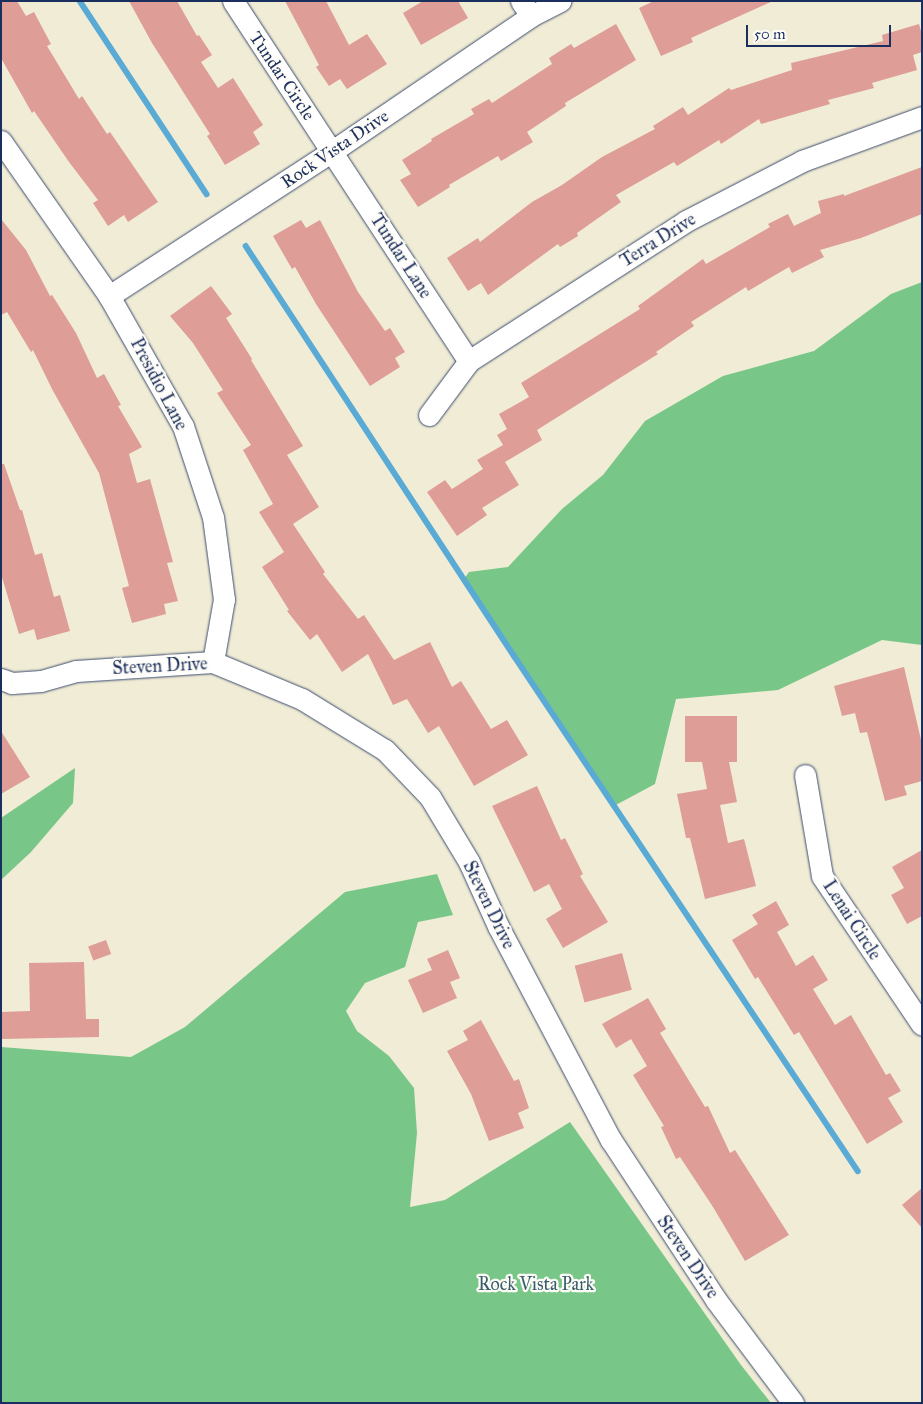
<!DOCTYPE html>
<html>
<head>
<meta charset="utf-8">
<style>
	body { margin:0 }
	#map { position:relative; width:923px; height:1404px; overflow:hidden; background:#f0ecd5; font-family:"IM FELL Great Primer",serif }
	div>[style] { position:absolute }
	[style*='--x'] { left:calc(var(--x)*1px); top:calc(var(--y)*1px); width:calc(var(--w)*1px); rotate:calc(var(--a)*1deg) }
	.green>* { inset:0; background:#78c788 }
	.stream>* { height:5.5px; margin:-2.75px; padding:0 2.75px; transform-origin:2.75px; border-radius:2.75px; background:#59aad4 }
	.building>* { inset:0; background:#de9d97; transform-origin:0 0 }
	.roads { filter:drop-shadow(0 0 1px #3b4b70) drop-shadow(0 0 1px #3b4b70) }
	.minor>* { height:21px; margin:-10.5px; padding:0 10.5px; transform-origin:10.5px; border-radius:10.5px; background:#fff }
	span { translate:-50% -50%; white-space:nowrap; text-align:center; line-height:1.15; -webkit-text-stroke:4.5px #fdfcf7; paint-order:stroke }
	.street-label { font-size:18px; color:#1b2f5e }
	.park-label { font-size:18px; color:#375d6b }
	.frame { position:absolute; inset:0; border:2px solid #1b2f5e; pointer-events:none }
	.scale { position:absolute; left:746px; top:25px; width:145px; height:22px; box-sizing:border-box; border:2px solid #1b2f5e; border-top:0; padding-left:6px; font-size:15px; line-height:18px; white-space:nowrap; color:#1b2f5e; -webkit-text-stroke:4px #fdfcf7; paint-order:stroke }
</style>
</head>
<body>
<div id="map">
	<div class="green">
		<div style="clip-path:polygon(922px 282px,922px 645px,882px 640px,778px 690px,676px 699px,655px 784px,614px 806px,464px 579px,469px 572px,508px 567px,562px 509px,603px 475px,645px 421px,723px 376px,814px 351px,891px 294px)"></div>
		<div style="clip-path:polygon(75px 768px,73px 803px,31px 852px,1px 880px,1px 818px)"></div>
		<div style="clip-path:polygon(437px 874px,453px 915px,418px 922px,405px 967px,365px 983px,346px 1011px,357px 1031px,389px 1056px,414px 1088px,417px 1133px,410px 1207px,445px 1200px,570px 1122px,741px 1365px,771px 1403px,1px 1403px,1px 1047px,131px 1057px,185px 1027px,345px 892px)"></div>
	</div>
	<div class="stream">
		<div style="--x:80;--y:1;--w:231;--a:56.7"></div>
		<div style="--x:246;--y:246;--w:491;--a:56.8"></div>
		<div style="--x:515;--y:657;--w:618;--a:56.28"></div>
	</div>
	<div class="building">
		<div style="clip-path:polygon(1px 1px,17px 1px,26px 16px,34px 12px,51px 44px,47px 46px,79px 99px,82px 96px,107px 134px,110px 132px,158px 202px,128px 222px,124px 215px,108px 226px,93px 203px,98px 200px,69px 162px,34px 111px,32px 113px,1px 58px)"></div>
		<div style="clip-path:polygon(129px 1px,177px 1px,197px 36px,199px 35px,212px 55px,201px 62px,218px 88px,233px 78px,263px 125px,253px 132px,260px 144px,225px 165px,207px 136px,210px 134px,152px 43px)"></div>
		<div style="clip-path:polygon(285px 1px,326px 1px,349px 45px,367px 34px,387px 64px,347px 89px,340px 79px,329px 86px,316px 67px,319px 65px)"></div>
		<div style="clip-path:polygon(423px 1px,458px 1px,468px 18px,421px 45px,403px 13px)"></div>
		<div style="clip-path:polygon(654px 1px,773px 1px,691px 38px,693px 42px,661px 56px,639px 8px)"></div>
		<div style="clip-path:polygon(616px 24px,636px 60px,565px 103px,566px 106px,527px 132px,533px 142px,501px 161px,498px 156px,449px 185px,450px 187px,418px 207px,400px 180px,411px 174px,402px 160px,432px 141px,431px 139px,474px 114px,471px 109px,489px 99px,492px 103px,552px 64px,549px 58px,571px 44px,574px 48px)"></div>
		<div style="clip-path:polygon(919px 24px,922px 35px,922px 52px,913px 55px,917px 70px,872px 83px,874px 88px,828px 100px,830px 104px,761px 124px,759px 119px,721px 144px,719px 140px,677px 166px,674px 162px,616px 195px,621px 202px,577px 233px,578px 236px,560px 247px,558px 244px,488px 295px,481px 283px,468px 291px,447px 258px,478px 238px,480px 242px,532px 202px,562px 185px,602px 157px,655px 129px,653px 126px,683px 107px,688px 115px,729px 88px,731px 90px,792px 70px,791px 63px,883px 41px,882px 35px)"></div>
		<div style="clip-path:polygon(922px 167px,922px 214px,861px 238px,820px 250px,824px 257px,792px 273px,789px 267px,748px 291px,746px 287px,691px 322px,694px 326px,656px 352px,658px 354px,537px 430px,542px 440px,505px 462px,519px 485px,482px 508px,487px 515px,457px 536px,427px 492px,445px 480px,452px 489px,483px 469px,477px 460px,503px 445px,497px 435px,507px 429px,499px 414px,529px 397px,521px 383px,640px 309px,638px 306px,703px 259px,706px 264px,770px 227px,768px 224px,788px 214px,794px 226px,821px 213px,818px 201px,844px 194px,844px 196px)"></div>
		<div style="clip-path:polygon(1px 219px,26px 250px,50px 296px,52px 295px,76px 333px,97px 378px,104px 374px,121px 405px,118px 406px,142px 447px,129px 454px,137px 483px,150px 479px,173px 562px,167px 563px,178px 601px,164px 604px,166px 614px,132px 623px,122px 588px,129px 586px,99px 473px,52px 389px,33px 350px,31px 352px,7px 312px,1px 315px)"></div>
		<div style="clip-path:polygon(301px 220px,306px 228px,320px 220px,358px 292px,385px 331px,390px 328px,405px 352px,395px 358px,400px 367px,370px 386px,316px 304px,295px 267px,292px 269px,273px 236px)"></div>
		<div style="clip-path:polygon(211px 286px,232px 314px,226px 318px,252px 359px,251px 360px,303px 446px,287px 455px,319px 507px,293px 524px,325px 572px,323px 574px,358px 619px,364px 615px,394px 660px,430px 642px,452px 687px,461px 681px,491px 729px,507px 720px,528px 755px,474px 786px,439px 726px,428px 733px,407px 699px,393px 705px,368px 654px,342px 672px,317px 634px,310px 640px,287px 611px,289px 610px,262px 567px,284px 552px,259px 512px,273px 504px,243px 450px,251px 445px,217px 393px,223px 390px,193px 343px,170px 316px)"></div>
		<div style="clip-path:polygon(1px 464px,4px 464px,20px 510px,22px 510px,35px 555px,42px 553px,54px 597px,60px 595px,70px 631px,37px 640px,34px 629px,19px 634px,1px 574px)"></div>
		<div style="clip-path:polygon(904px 667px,922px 744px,922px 781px,904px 786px,907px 795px,885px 801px,867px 732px,860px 733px,855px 713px,842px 716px,834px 686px)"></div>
		<div style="clip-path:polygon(685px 716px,737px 716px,737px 762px,729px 762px,737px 802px,720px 805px,728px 843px,744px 839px,756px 886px,705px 899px,690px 838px,686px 838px,677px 794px,707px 789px,702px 762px,685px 762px)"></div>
		<div style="clip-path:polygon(1px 731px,30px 777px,1px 794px)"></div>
		<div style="clip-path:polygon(537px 786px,561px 840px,565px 838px,583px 874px,580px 876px,608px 922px,563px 948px,546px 919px,562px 909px,549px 884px,534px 892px,492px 806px)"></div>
		<div style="clip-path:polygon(922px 850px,922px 916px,907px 924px,891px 895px,904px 888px,892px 867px)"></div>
		<div style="clip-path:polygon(776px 901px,789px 925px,777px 932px,796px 966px,813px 955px,828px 980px,813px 989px,835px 1025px,851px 1015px,886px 1075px,890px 1073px,901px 1091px,888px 1098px,903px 1122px,867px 1144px,799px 1032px,794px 1035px,758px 977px,755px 979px,732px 940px,758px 924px,752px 915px)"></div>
		<div style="left:106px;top:940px;width:15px;height:19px;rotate:70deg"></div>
		<div style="clip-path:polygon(448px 950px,460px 978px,450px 982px,457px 998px,423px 1013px,408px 980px,432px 970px,427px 959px)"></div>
		<div style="left:622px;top:953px;width:38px;height:49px;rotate:75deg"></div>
		<div style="clip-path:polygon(84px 962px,86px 1019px,99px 1019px,99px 1037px,1px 1039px,1px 1012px,30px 1011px,29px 963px)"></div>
		<div style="clip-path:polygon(648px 998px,666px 1029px,660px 1033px,705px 1107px,708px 1106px,730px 1153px,735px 1150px,789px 1235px,745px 1261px,713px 1207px,680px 1157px,676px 1159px,661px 1127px,664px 1126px,633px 1075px,647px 1066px,631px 1039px,616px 1048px,602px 1024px)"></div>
		<div style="clip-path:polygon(481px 1020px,514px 1081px,519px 1079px,529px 1108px,518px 1113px,524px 1128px,489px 1141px,471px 1094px,447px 1051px,468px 1040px,463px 1031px)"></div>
		<div style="clip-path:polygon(922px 1188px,922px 1228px,902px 1205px)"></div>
	</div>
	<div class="roads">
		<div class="minor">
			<div style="--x:233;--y:1;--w:430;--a:56.8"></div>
			<div style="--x:521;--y:1;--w:18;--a:56"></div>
			<div style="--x:1;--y:141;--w:189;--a:55.1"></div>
			<div style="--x:109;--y:296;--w:150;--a:60.4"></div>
			<div style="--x:183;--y:426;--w:96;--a:71.8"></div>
			<div style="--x:213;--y:517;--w:83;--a:82.4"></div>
			<div style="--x:224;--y:599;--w:64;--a:99.9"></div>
			<div style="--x:109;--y:296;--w:265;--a:-33"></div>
			<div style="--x:331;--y:152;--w:242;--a:-34.2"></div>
			<div style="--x:531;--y:16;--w:33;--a:-27"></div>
			<div style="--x:429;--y:415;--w:67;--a:-53.5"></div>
			<div style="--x:469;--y:361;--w:258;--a:-32.8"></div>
			<div style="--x:686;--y:221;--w:131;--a:-27.3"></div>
			<div style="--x:802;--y:161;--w:128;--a:-20.1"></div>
			<div style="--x:1;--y:679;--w:12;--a:20"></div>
			<div style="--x:12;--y:683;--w:29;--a:-4"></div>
			<div style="--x:41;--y:681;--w:36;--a:-16"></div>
			<div style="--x:76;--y:671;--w:137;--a:-3.8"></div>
			<div style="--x:213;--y:662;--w:96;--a:22.6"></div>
			<div style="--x:302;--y:699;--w:97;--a:31.6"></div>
			<div style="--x:385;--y:750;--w:65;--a:46.2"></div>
			<div style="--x:430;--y:797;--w:76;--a:59"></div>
			<div style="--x:469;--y:862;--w:72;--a:65.6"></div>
			<div style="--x:499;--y:928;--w:240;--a:62.2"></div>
			<div style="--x:611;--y:1140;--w:191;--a:56.7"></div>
			<div style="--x:716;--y:1300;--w:129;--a:53.2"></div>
			<div style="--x:805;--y:775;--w:102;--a:80.4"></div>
			<div style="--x:822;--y:876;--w:179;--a:56.1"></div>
		</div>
	</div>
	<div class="street-label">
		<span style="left:282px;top:76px;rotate:56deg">Tundar Circle</span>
		<span style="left:335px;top:149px;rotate:-34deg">Rock Vista Drive</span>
		<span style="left:658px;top:240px;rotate:-32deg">Terra Drive</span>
		<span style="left:401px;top:256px;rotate:57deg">Tundar Lane</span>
		<span style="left:159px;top:384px;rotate:62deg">Presidio Lane</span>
		<span style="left:160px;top:666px;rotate:-3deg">Steven Drive</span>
		<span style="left:489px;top:905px;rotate:64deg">Steven Drive</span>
		<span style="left:852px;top:920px;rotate:57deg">Lenai Circle</span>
		<span style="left:688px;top:1257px;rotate:56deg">Steven Drive</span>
	</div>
	<div class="park-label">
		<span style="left:536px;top:1284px">Rock Vista Park</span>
	</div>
	<div class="frame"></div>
	<div class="scale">50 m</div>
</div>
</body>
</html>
